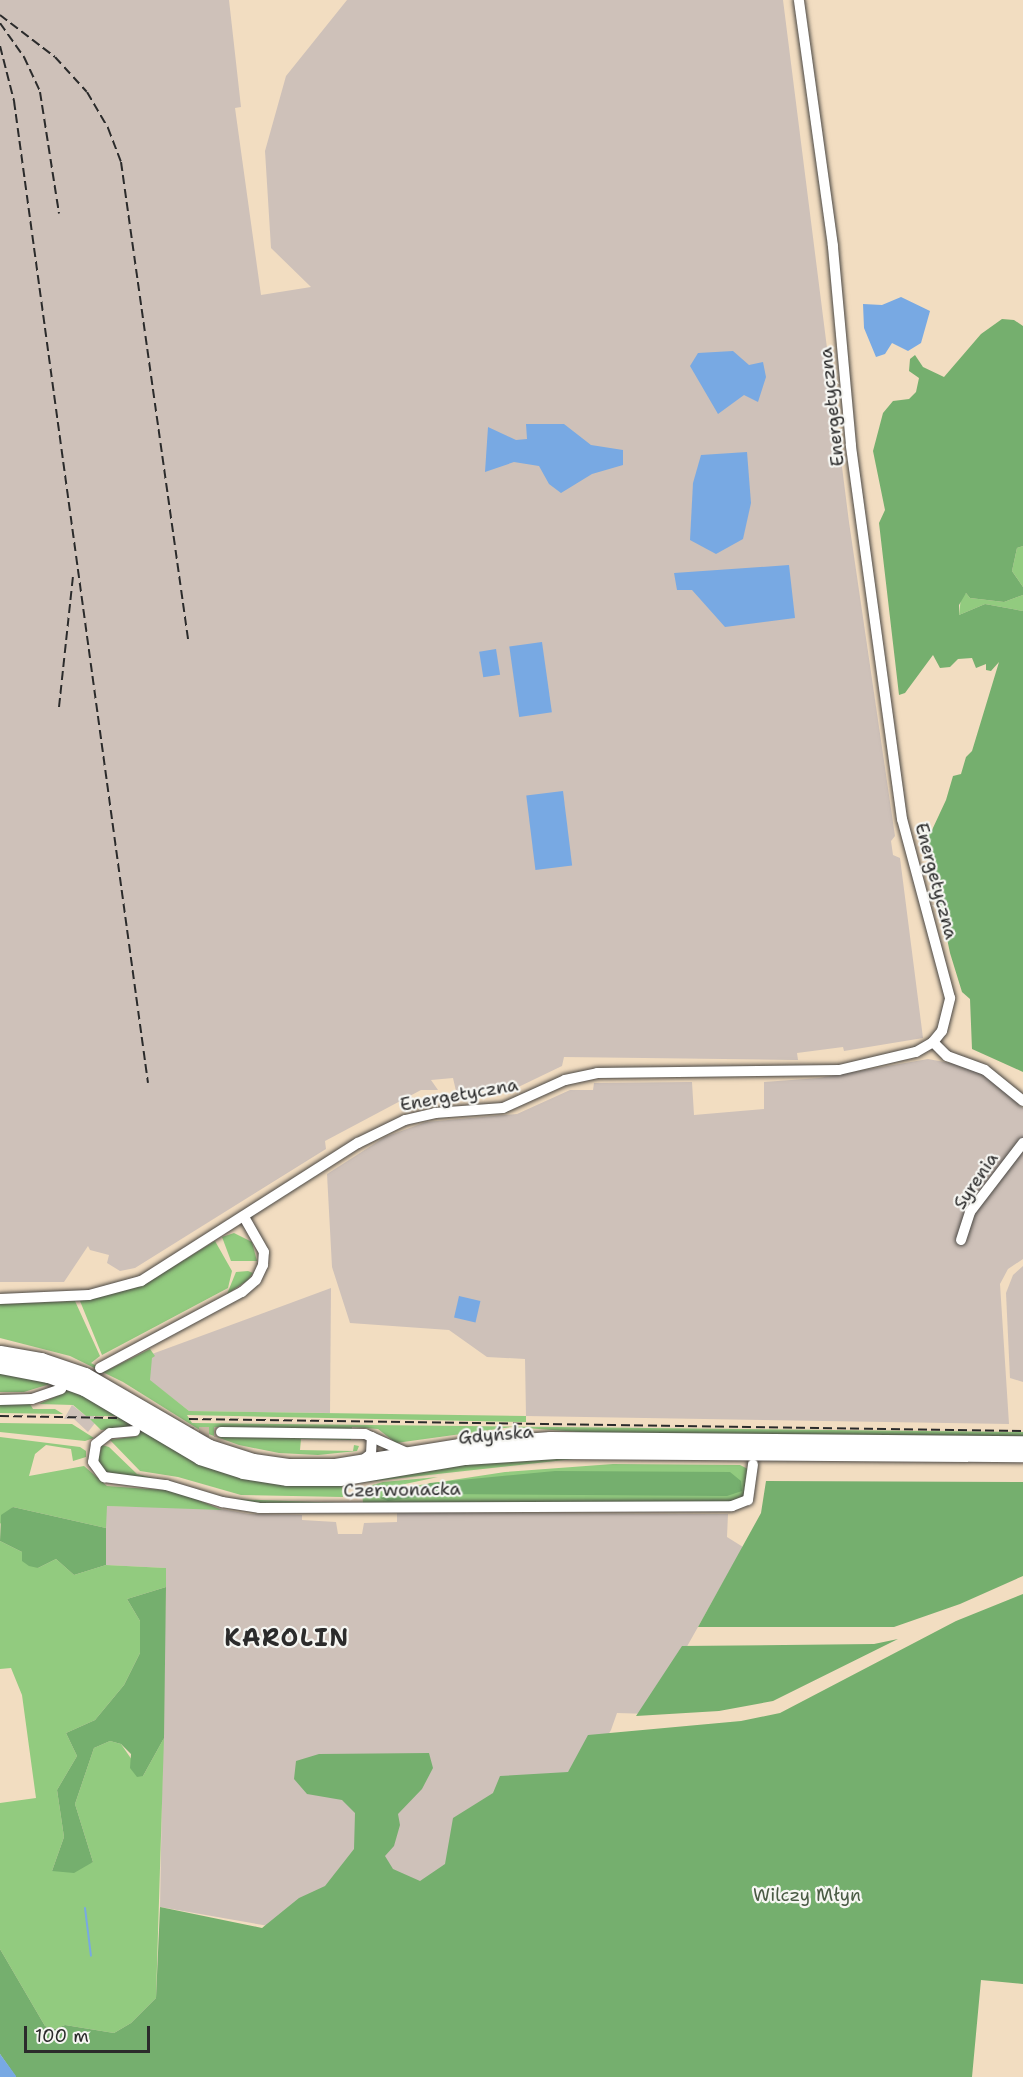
<!DOCTYPE html>
<html>
<head>
<meta charset="utf-8">
<style>
	body { margin:0 }
	#map { position:relative; width:1023px; height:2077px; overflow:hidden; background:#f2ddc1; font-family:"Shantell Sans",sans-serif }
	div>[style] { position:absolute }
	[style*='--x'] { left:calc(var(--x)*1px); top:calc(var(--y)*1px); width:calc(var(--w)*1px); rotate:calc(var(--a)*1deg) }
	.industrial>* { inset:0; background:#cec1b9 }
	.green>* { inset:0; background:#92cb7f }
	.forest>* { inset:0; background:#75af6e }
	.water>* { inset:0; background:#78a9e3; transform-origin:0 0 }
	.stream>* { height:2px; margin:-1px; padding:0 1px; transform-origin:1px; border-radius:1px; background:#78a9e3 }
	.minor-tunnel>* { height:10px; margin-top:-5px; transform-origin:0; background:repeating-linear-gradient(90deg,#cab9a3 0 10px,transparent 0 15px) }
	.roads { filter:drop-shadow(0 0 2px #494642) drop-shadow(0 0 2px #494642) }
	.minor>* { height:10px; margin:-5px; padding:0 5px; transform-origin:5px; border-radius:5px; background:#fff }
	.secondary>* { height:15px; margin:-7.5px; padding:0 7.5px; transform-origin:7.5px; border-radius:7.5px; background:#fff }
	.rail>* { height:2px; margin-top:-1px; transform-origin:0; background:repeating-linear-gradient(90deg,#2b2b2b 0 9px,transparent 0 13.5px) }
	span { translate:-50% -50%; white-space:nowrap; text-align:center; line-height:1.15; -webkit-text-stroke:4.5px #f6f6f2; paint-order:stroke }
	.street-label { font-size:18px; color:#2b2b2b }
	.park-label { font-size:18px; color:#4a5b44 }
	.district-label { font-size:24px; color:#2b2b2b; font-weight:700; letter-spacing:1.5px }
	.scale { position:absolute; left:24px; top:2026px; width:126px; height:27px; box-sizing:border-box; border:3px solid #2b2b2b; border-top:0; padding-left:8px; font-size:18px; line-height:21px; white-space:nowrap; color:#2b2b2b; -webkit-text-stroke:4px #f6f6f2; paint-order:stroke }
</style>
</head>
<body>
<div id="map">
	<div class="industrial">
		<div style="clip-path:polygon(0 0,229px 0,241px 107px,235px 108px,261px 295px,311px 287px,271px 248px,265px 151px,286px 76px,347px 0,783px 0,849px 522px,895px 836px,891px 841px,893px 855px,900px 858px,923px 1038px,844px 1051px,843px 1047px,797px 1053px,798px 1060px,564px 1057px,562px 1066px,510px 1091px,456px 1091px,453px 1078px,431px 1080px,438px 1090px,421px 1090px,325px 1141px,326px 1149px,135px 1268px,120px 1271px,107px 1263px,109px 1255px,90px 1250px,88px 1246px,64px 1282px,0 1282px)"></div>
		<div style="clip-path:polygon(928px 1059px,977px 1068px,1023px 1108px,1023px 1259px,1008px 1269px,1000px 1284px,1009px 1424px,526px 1416px,525px 1359px,487px 1357px,449px 1330px,350px 1323px,332px 1267px,327px 1174px,385px 1137px,426px 1122px,517px 1114px,570px 1090px,593px 1090px,594px 1083px,692px 1082px,694px 1115px,764px 1109px,764px 1082px,819px 1078px)"></div>
		<div style="clip-path:polygon(1023px 1266px,1023px 1382px,1010px 1378px,1006px 1293px,1013px 1275px)"></div>
		<div style="clip-path:polygon(331px 1288px,330px 1413px,189px 1411px,149px 1380px,152px 1354px)"></div>
		<div style="clip-path:polygon(72px 1405px,86px 1416px,94px 1416px,95px 1423px,88px 1432px,74px 1419px,64px 1419px)"></div>
		<div style="clip-path:polygon(106px 1506px,216px 1508px,249px 1514px,302px 1515px,302px 1520px,336px 1522px,338px 1534px,362px 1534px,364px 1523px,397px 1522px,397px 1513px,728px 1514px,727px 1537px,743px 1547px,649px 1714px,617px 1713px,611px 1730px,487px 1941px,349px 1940px,160px 1907px,166px 1568px,106px 1565px)"></div>
	</div>
	<div class="green">
		<div style="clip-path:polygon(1023px 546px,1023px 587px,1012px 571px,1017px 548px)"></div>
		<div style="clip-path:polygon(966px 593px,970px 598px,1004px 602px,1023px 595px,1023px 611px,985px 604px,959px 615px,961px 597px)"></div>
		<div style="clip-path:polygon(234px 1233px,252px 1242px,257px 1261px,231px 1261px,222px 1237px)"></div>
		<div style="clip-path:polygon(215px 1241px,232px 1271px,228px 1288px,102px 1355px,80px 1301px,145px 1284px)"></div>
		<div style="clip-path:polygon(248px 1271px,253px 1273px,248px 1280px,227px 1294px,236px 1272px)"></div>
		<div style="clip-path:polygon(75px 1301px,100px 1356px,91px 1363px,106px 1371px,150px 1349px,155px 1356px,152px 1358px,150px 1380px,189px 1411px,526px 1416px,526px 1422px,187px 1415px,192px 1423px,1023px 1432px,1023px 1437px,607px 1434px,511px 1427px,396px 1443px,378px 1429px,352px 1427px,351px 1440px,301px 1439px,300px 1450px,353px 1451px,354px 1445px,359px 1446px,357px 1451px,318px 1455px,279px 1453px,239px 1445px,203px 1432px,123px 1382px,70px 1356px,0 1338px,0 1304px)"></div>
		<div style="clip-path:polygon(0 1372px,23px 1375px,78px 1391px,186px 1457px,424px 1468px,553px 1456px,574px 1459px,347px 1484px,342px 1485px,343px 1497px,241px 1495px,178px 1477px,140px 1471px,110px 1440px,138px 1436px,133px 1427px,101px 1430px,90px 1419px,118px 1419px,116px 1416px,86px 1416px,73px 1405px,39px 1404px,66px 1392px,50px 1384px,24px 1392px,0 1392px)"></div>
		<div style="clip-path:polygon(30px 1404px,33px 1409px,55px 1409px,63px 1414px,0 1413px,0 1405px)"></div>
		<div style="clip-path:polygon(0 1423px,72px 1424px,94px 1438px,85px 1441px,0 1432px)"></div>
		<div style="clip-path:polygon(0 1437px,80px 1447px,86px 1451px,86px 1457px,73px 1461px,71px 1449px,46px 1445px,35px 1454px,29px 1476px,84px 1466px,107px 1486px,177px 1491px,222px 1510px,107px 1506px,106px 1528px,13px 1507px,0 1524px)"></div>
		<div style="clip-path:polygon(102px 1445px,109px 1447px,137px 1474px,231px 1499px,344px 1503px,250px 1503px,106px 1472px,98px 1460px)"></div>
		<div style="clip-path:polygon(613px 1464px,740px 1465px,748px 1469px,744px 1497px,732px 1502px,363px 1503px,362px 1491px,387px 1490px,505px 1472px)"></div>
		<div style="clip-path:polygon(438px 1477px,386px 1488px,362px 1488px,383px 1482px)"></div>
		<div style="clip-path:polygon(0 1541px,22px 1552px,38px 1568px,56px 1559px,74px 1575px,106px 1565px,166px 1568px,166px 1587px,127px 1599px,140px 1621px,140px 1653px,124px 1685px,95px 1720px,66px 1733px,77px 1756px,57px 1790px,64px 1837px,52px 1871px,93px 1862px,75px 1804px,94px 1748px,110px 1741px,121px 1744px,143px 1776px,164px 1738px,156px 1998px,131px 2023px,114px 2033px,65px 2025px,55px 2029px,45px 2026px,0 1949px,0 1803px,36px 1798px,22px 1695px,11px 1668px,0 1669px)"></div>
	</div>
	<div class="forest">
		<div style="clip-path:polygon(1002px 319px,1014px 320px,1023px 326px,1023px 546px,1017px 548px,1012px 571px,1023px 587px,1023px 595px,1004px 602px,970px 598px,966px 593px,959px 605px,959px 615px,985px 604px,1023px 611px,1023px 1072px,972px 1049px,970px 999px,962px 992px,950px 953px,925px 833px,932px 830px,946px 800px,953px 776px,961px 774px,966px 757px,972px 751px,999px 662px,991px 671px,986px 670px,986px 664px,976px 668px,972px 658px,958px 659px,950px 667px,940px 668px,933px 655px,905px 693px,899px 695px,879px 523px,885px 510px,873px 451px,883px 413px,893px 401px,909px 399px,916px 392px,919px 378px,909px 371px,910px 359px,915px 355px,923px 367px,944px 377px,981px 334px)"></div>
		<div style="clip-path:polygon(555px 1471px,730px 1472px,741px 1481px,742px 1491px,727px 1496px,441px 1494px,388px 1501px,380px 1498px,387px 1492px,411px 1492px,430px 1483px)"></div>
		<div style="clip-path:polygon(766px 1481px,1023px 1482px,1023px 1576px,960px 1604px,894px 1627px,698px 1627px,761px 1513px)"></div>
		<div style="clip-path:polygon(13px 1507px,106px 1528px,106px 1565px,74px 1575px,56px 1559px,38px 1568px,29px 1566px,22px 1561px,22px 1552px,0 1541px,1px 1515px)"></div>
		<div style="clip-path:polygon(166px 1587px,164px 1738px,143px 1776px,137px 1777px,130px 1768px,131px 1754px,121px 1744px,110px 1741px,94px 1748px,75px 1804px,93px 1862px,74px 1873px,52px 1871px,64px 1837px,57px 1790px,77px 1756px,66px 1733px,95px 1720px,124px 1685px,140px 1653px,140px 1621px,127px 1599px)"></div>
		<div style="clip-path:polygon(1023px 1594px,1023px 1984px,981px 1980px,972px 2077px,16px 2077px,0 2054px,0 1949px,45px 2026px,55px 2029px,65px 2025px,114px 2033px,131px 2023px,156px 1998px,160px 1907px,262px 1928px,299px 1898px,325px 1886px,354px 1849px,355px 1813px,342px 1800px,307px 1794px,294px 1779px,296px 1761px,319px 1754px,429px 1753px,433px 1768px,422px 1789px,398px 1814px,400px 1825px,394px 1846px,385px 1856px,393px 1869px,420px 1881px,445px 1864px,453px 1818px,493px 1793px,500px 1776px,568px 1772px,588px 1735px,741px 1721px,780px 1713px,956px 1621px)"></div>
		<div style="clip-path:polygon(898px 1639px,773px 1701px,719px 1711px,636px 1716px,682px 1646px,874px 1644px)"></div>
	</div>
	<div class="water">
		<div style="clip-path:polygon(901px 297px,930px 311px,921px 343px,908px 351px,892px 343px,885px 354px,876px 357px,864px 328px,863px 304px,882px 305px)"></div>
		<div style="clip-path:polygon(733px 351px,749px 365px,763px 362px,766px 377px,758px 402px,744px 395px,718px 414px,690px 366px,698px 353px)"></div>
		<div style="clip-path:polygon(526px 424px,564px 424px,591px 445px,623px 450px,623px 465px,592px 474px,561px 493px,549px 484px,539px 466px,514px 462px,485px 472px,488px 427px,516px 440px,527px 439px)"></div>
		<div style="clip-path:polygon(747px 452px,751px 503px,743px 539px,716px 554px,690px 540px,693px 483px,701px 455px)"></div>
		<div style="clip-path:polygon(789px 565px,795px 618px,725px 627px,692px 590px,677px 590px,674px 573px)"></div>
		<div style="left:542px;top:642px;width:71px;height:33px;rotate:82deg"></div>
		<div style="left:496px;top:649px;width:26px;height:17px;rotate:81deg"></div>
		<div style="left:563px;top:791px;width:75px;height:37px;rotate:83deg"></div>
		<div style="left:459px;top:1296px;width:22px;height:22px;rotate:13deg"></div>
		<div style="clip-path:polygon(0 2054px,16px 2076px,16px 2077px,0 2077px)"></div>
	</div>
	<div class="stream">
		<div style="--x:85;--y:1908;--w:48;--a:82.9"></div>
	</div>
	<div class="minor-tunnel">
		<div style="--x:184;--y:1432;--w:37;--a:0"></div>
	</div>
	<div class="roads">
		<div class="minor">
			<div style="--x:933;--y:1042;--w:20;--a:45"></div>
			<div style="--x:947;--y:1056;--w:40;--a:20.2"></div>
			<div style="--x:985;--y:1070;--w:49;--a:39.2"></div>
			<div style="--x:961;--y:1240;--w:29;--a:-72"></div>
			<div style="--x:970;--y:1212;--w:87;--a:-52.5"></div>
			<div style="--x:0;--y:1299;--w:89;--a:-2.6"></div>
			<div style="--x:89;--y:1295;--w:54;--a:-15.1"></div>
			<div style="--x:141;--y:1281;--w:257;--a:-32.5"></div>
			<div style="--x:358;--y:1143;--w:52;--a:-26.1"></div>
			<div style="--x:405;--y:1120;--w:31;--a:-13"></div>
			<div style="--x:435;--y:1113;--w:68;--a:-4.2"></div>
			<div style="--x:503;--y:1108;--w:68;--a:-24.3"></div>
			<div style="--x:565;--y:1080;--w:33;--a:-12"></div>
			<div style="--x:597;--y:1073;--w:242;--a:-0.7"></div>
			<div style="--x:839;--y:1070;--w:79;--a:-13.2"></div>
			<div style="--x:916;--y:1052;--w:20;--a:-30"></div>
			<div style="--x:933;--y:1042;--w:14;--a:-51"></div>
			<div style="--x:942;--y:1031;--w:34;--a:-76"></div>
			<div style="--x:950;--y:998;--w:185;--a:-105"></div>
			<div style="--x:902;--y:819;--w:377;--a:-97.8"></div>
			<div style="--x:851;--y:445;--w:200;--a:-95.2"></div>
			<div style="--x:833;--y:246;--w:248;--a:-97.9"></div>
			<div style="--x:100;--y:1368;--w:161;--a:-28.2"></div>
			<div style="--x:242;--y:1292;--w:18;--a:-41"></div>
			<div style="--x:256;--y:1280;--w:17;--a:-65"></div>
			<div style="--x:263;--y:1265;--w:13;--a:-86"></div>
			<div style="--x:264;--y:1252;--w:40;--a:-119.7"></div>
			<div style="--x:0;--y:1400;--w:32;--a:-2"></div>
			<div style="--x:32;--y:1399;--w:31;--a:-19"></div>
			<div style="--x:135;--y:1431;--w:25;--a:175"></div>
			<div style="--x:110;--y:1433;--w:18;--a:142"></div>
			<div style="--x:96;--y:1444;--w:18;--a:99"></div>
			<div style="--x:93;--y:1462;--w:19;--a:54"></div>
			<div style="--x:104;--y:1477;--w:63;--a:7.4"></div>
			<div style="--x:166;--y:1485;--w:59;--a:16.9"></div>
			<div style="--x:222;--y:1502;--w:37;--a:9"></div>
			<div style="--x:259;--y:1508;--w:473;--a:-0.2"></div>
			<div style="--x:732;--y:1506;--w:17;--a:-21"></div>
			<div style="--x:748;--y:1500;--w:36;--a:-82"></div>
			<div style="--x:221;--y:1432;--w:144;--a:0.8"></div>
			<div style="--x:365;--y:1434;--w:44;--a:24.2"></div>
			<div style="--x:362;--y:1461;--w:11;--a:-38"></div>
			<div style="--x:371;--y:1454;--w:17;--a:-87"></div>
		</div>
		<div class="secondary">
			<div style="--x:0;--y:1353;--w:42;--a:9.7"></div>
			<div style="--x:41;--y:1360;--w:46;--a:18.8"></div>
			<div style="--x:85;--y:1375;--w:143;--a:30.1"></div>
			<div style="--x:209;--y:1447;--w:46;--a:17.7"></div>
			<div style="--x:253;--y:1461;--w:37;--a:8"></div>
			<div style="--x:290;--y:1466;--w:45;--a:0"></div>
			<div style="--x:335;--y:1466;--w:126;--a:-9.2"></div>
			<div style="--x:459;--y:1446;--w:91;--a:-4.4"></div>
			<div style="--x:550;--y:1439;--w:473;--a:0.5"></div>
			<div style="--x:0;--y:1366;--w:49;--a:10.6"></div>
			<div style="--x:48;--y:1375;--w:38;--a:20"></div>
			<div style="--x:84;--y:1388;--w:135;--a:30.7"></div>
			<div style="--x:200;--y:1457;--w:45;--a:18"></div>
			<div style="--x:243;--y:1471;--w:45;--a:9"></div>
			<div style="--x:287;--y:1478;--w:52;--a:0"></div>
			<div style="--x:339;--y:1478;--w:128;--a:-9.5"></div>
			<div style="--x:465;--y:1457;--w:91;--a:-3.8"></div>
			<div style="--x:556;--y:1451;--w:467;--a:0.4"></div>
		</div>
	</div>
	<div class="rail">
		<div style="--x:0;--y:15;--w:69;--a:37.4"></div>
		<div style="--x:55;--y:57;--w:47;--a:47.6"></div>
		<div style="--x:87;--y:92;--w:42;--a:59.7"></div>
		<div style="--x:108;--y:128;--w:36;--a:69"></div>
		<div style="--x:121;--y:162;--w:484;--a:82"></div>
		<div style="--x:0;--y:23;--w:42;--a:54.8"></div>
		<div style="--x:24;--y:57;--w:38;--a:65"></div>
		<div style="--x:40;--y:92;--w:123;--a:81.1"></div>
		<div style="--x:0;--y:46;--w:57;--a:75.7"></div>
		<div style="--x:14;--y:101;--w:991;--a:82.23"></div>
		<div style="--x:59;--y:707;--w:131;--a:-83.9"></div>
		<div style="--x:0;--y:1416;--w:117;--a:1"></div>
		<div style="--x:189;--y:1419;--w:834;--a:0.82"></div>
	</div>
	<div class="street-label">
		<span style="left:832px;top:407px;rotate:-96deg">Energetyczna</span>
		<span style="left:936px;top:881px;rotate:75deg">Energetyczna</span>
		<span style="left:459px;top:1095px;rotate:-10deg">Energetyczna</span>
		<span style="left:976px;top:1181px;rotate:-56deg">Syrenia</span>
		<span style="left:496px;top:1435px;rotate:-5deg">Gdyńska</span>
		<span style="left:402px;top:1490px;rotate:-1deg">Czerwonacka</span>
	</div>
	<div class="park-label">
		<span style="left:807px;top:1895px">Wilczy Młyn</span>
	</div>
	<div class="district-label">
		<span style="left:287px;top:1639px">KAROLIN</span>
	</div>
	<div class="scale">100 m</div>
</div>
</body>
</html>
